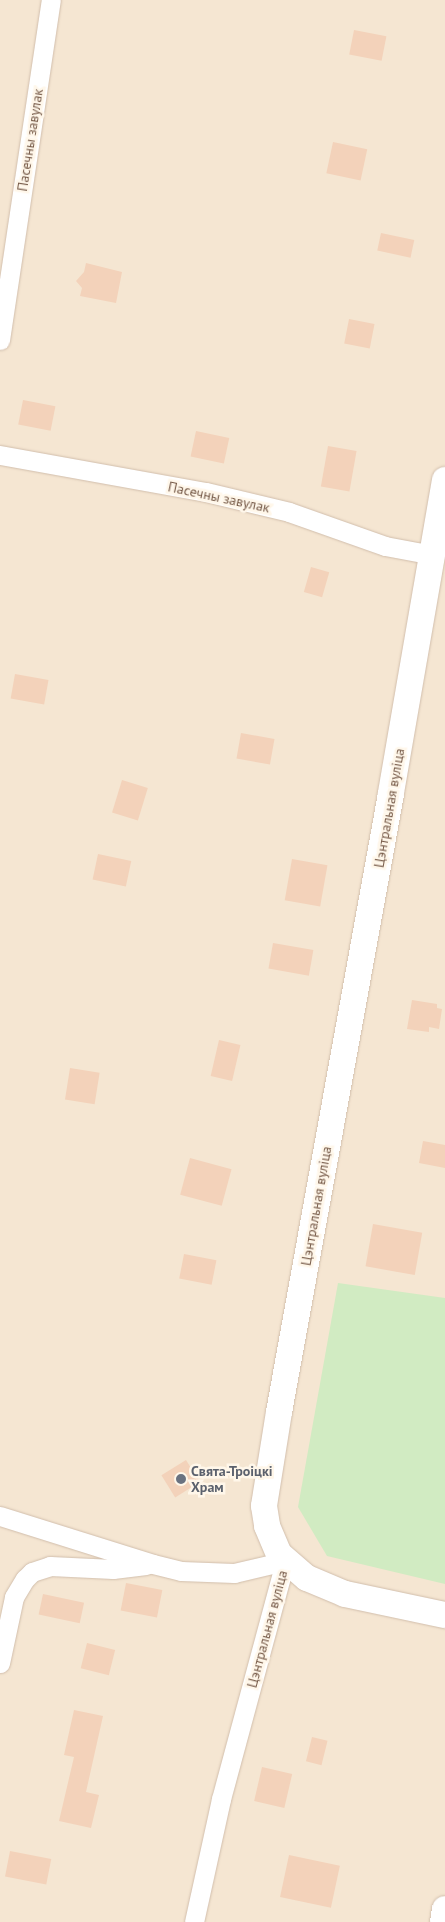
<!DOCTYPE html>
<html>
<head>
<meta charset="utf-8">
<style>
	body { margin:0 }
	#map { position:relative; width:445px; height:1922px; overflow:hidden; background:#fdf4e3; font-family:"PT Sans",sans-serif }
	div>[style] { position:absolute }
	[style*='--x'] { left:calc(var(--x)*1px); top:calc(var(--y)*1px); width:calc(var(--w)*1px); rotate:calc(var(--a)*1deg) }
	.residential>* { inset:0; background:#f5e6d2; transform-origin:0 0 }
	.green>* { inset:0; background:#d1ebc2 }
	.building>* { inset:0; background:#f3d2ba; transform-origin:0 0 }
	.roads { filter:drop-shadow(0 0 1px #d1beac) drop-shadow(0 0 1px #d1beac) }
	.minor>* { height:19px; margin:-9.5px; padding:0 9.5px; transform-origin:9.5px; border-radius:9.5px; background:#fff }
	.secondary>* { height:26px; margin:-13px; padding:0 13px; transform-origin:13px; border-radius:13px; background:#fff }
	.dots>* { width:14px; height:14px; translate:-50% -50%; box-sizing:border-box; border:2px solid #fff7ea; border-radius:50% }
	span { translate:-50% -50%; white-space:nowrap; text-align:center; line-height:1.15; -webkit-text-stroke:5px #fff7ea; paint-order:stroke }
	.street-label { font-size:14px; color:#765a48 }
	.worship-label { font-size:14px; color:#5b616d; font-weight:700 }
	.left { translate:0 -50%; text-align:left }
</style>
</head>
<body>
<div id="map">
	<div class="residential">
		<div style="left:0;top:0;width:445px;height:1922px"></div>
	</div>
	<div class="green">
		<div style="clip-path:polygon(338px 1283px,445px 1298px,445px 1584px,327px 1556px,298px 1507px)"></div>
	</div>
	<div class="building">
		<div style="left:354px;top:30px;width:33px;height:25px;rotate:11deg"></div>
		<div style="left:333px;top:142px;width:35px;height:32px;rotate:12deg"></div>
		<div style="left:381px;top:233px;width:34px;height:18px;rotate:12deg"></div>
		<div style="clip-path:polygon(86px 263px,122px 272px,116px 303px,80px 296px,82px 288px,76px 281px,84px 272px)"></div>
		<div style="left:349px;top:319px;width:26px;height:25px;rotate:11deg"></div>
		<div style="left:23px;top:400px;width:33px;height:25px;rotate:11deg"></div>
		<div style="left:196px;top:431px;width:34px;height:26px;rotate:12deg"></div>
		<div style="left:328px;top:446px;width:29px;height:41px;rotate:10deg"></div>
		<div style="left:311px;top:567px;width:19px;height:26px;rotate:16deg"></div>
		<div style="left:15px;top:674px;width:34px;height:25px;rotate:10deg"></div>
		<div style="left:241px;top:733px;width:34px;height:26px;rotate:10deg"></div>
		<div style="left:122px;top:780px;width:27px;height:34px;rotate:17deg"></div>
		<div style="left:98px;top:854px;width:34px;height:26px;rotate:12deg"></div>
		<div style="left:292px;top:859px;width:36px;height:42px;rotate:10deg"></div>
		<div style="left:273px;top:943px;width:41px;height:26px;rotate:10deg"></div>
		<div style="clip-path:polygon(412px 1000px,437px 1004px,437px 1008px,442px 1009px,439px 1029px,429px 1027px,429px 1032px,407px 1029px)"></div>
		<div style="left:219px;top:1040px;width:22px;height:37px;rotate:13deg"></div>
		<div style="left:70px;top:1068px;width:30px;height:32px;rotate:9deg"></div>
		<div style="clip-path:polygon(423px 1141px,445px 1145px,445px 1168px,419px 1163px)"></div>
		<div style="left:190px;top:1158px;width:43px;height:38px;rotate:15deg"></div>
		<div style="left:373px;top:1224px;width:50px;height:43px;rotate:10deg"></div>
		<div style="left:184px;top:1254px;width:33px;height:25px;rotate:11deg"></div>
		<div style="left:186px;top:1460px;width:26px;height:29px;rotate:58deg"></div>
		<div style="left:126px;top:1583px;width:37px;height:28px;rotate:11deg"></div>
		<div style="left:43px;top:1594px;width:42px;height:21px;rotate:12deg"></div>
		<div style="left:87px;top:1643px;width:29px;height:26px;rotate:14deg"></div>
		<div style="clip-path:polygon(74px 1710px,103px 1716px,86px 1792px,99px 1795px,91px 1828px,59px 1821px,74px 1757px,64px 1755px)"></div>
		<div style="left:312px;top:1737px;width:16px;height:25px;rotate:14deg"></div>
		<div style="left:262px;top:1767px;width:31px;height:35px;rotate:13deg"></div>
		<div style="left:10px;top:1851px;width:42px;height:26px;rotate:11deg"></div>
		<div style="left:289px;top:1855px;width:52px;height:43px;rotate:12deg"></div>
	</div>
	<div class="roads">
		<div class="minor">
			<div style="--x:0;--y:340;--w:344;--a:-81.5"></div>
			<div style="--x:0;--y:455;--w:209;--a:10.2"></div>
			<div style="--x:206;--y:492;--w:85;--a:13.5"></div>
			<div style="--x:289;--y:512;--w:102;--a:19.5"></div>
			<div style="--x:385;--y:546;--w:49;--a:10.6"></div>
			<div style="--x:0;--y:1516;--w:160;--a:17.4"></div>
			<div style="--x:153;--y:1564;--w:29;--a:14"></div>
			<div style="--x:181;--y:1571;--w:53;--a:2.2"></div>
			<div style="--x:234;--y:1573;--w:52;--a:-13.2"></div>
			<div style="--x:0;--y:1663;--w:67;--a:-78"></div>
			<div style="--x:14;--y:1597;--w:21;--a:-59"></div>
			<div style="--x:25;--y:1579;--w:10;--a:-45"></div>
			<div style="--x:32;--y:1572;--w:19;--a:-18"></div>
			<div style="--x:50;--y:1566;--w:63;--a:2.7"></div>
			<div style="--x:113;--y:1569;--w:33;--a:-7"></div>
			<div style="--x:194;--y:1922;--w:126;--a:-77.6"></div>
			<div style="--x:221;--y:1799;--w:246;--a:-74.9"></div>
		</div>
		<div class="secondary">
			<div style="--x:445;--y:480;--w:319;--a:99.8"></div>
			<div style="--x:391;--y:794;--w:628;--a:100.27"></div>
			<div style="--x:279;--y:1412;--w:95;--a:99.1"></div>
			<div style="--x:264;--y:1506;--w:20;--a:81"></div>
			<div style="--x:267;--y:1526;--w:30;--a:67"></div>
			<div style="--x:279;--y:1554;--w:37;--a:41"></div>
			<div style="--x:307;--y:1578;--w:41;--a:22.8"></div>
			<div style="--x:345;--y:1594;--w:102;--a:11.9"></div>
			<div style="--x:443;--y:1922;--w:13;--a:-81"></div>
		</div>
	</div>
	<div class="dots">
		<div style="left:181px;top:1479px;background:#6b7280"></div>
	</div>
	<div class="street-label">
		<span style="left:30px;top:140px;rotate:-81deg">Пасечны завулак</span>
		<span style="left:219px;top:497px;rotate:12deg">Пасечны завулак</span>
		<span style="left:389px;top:808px;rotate:-80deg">Цэнтральная вуліца</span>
		<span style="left:316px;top:1206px;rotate:-80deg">Цэнтральная вуліца</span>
		<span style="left:267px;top:1629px;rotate:-75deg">Цэнтральная вуліца</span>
	</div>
	<div class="worship-label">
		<span class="left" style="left:191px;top:1479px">Свята-Троіцкі<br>Храм</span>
	</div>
</div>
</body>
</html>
